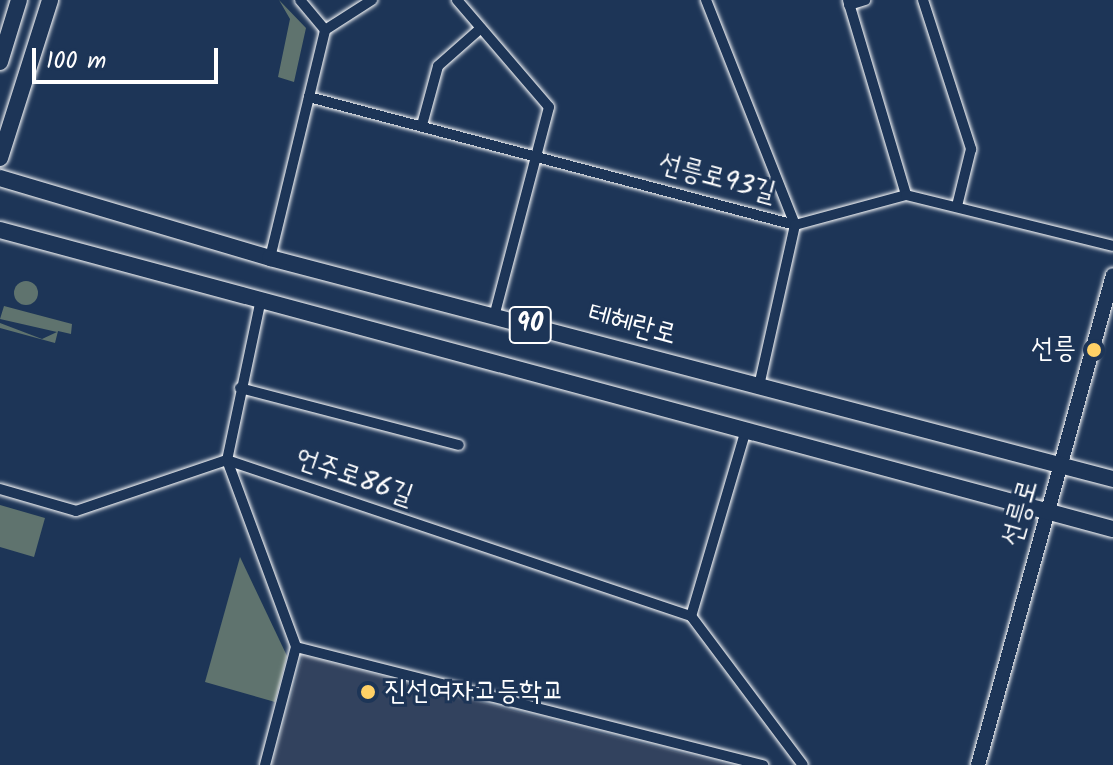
<!DOCTYPE html>
<html>
<head>
<meta charset="utf-8">
<style>
	body { margin:0 }
	#map { position:relative; width:1113px; height:765px; overflow:hidden; background:#1d3557; font-family:Kalam,"Poor Story",sans-serif }
	div>[style] { position:absolute }
	[style*='--x'] { left:calc(var(--x)*1px); top:calc(var(--y)*1px); width:calc(var(--w)*1px); rotate:calc(var(--a)*1deg) }
	.built>* { inset:0; background:#32425e }
	.green>* { inset:0; background:#5f736e }
	.round { border-radius:50% }
	.roads { filter:drop-shadow(0 0 2px #fff) drop-shadow(0 0 2px #fff) }
	.minor>* { height:10px; margin:-5px; padding:0 5px; transform-origin:5px; border-radius:5px; background:#1d3557 }
	.secondary>* { height:14px; margin:-7px; padding:0 7px; transform-origin:7px; border-radius:7px; background:#1d3557 }
	.primary>* { height:16px; margin:-8px; padding:0 8px; transform-origin:8px; border-radius:8px; background:#1d3557 }
	.dots>* { width:22px; height:22px; translate:-50% -50%; box-sizing:border-box; border:4px solid #1d3557; border-radius:50% }
	span { translate:-50% -50%; white-space:nowrap; text-align:center; line-height:1.15; -webkit-text-stroke:6px #1d3557; paint-order:stroke }
	.shield-label span { padding:2px 6px; background:#1d3557; border:2px solid; border-radius:6px; -webkit-text-stroke-width:0 }
	.shield-label { font-size:26px; color:#fff; font-weight:700 }
	.street-label { font-size:28px; color:#fff }
	.poi-label { font-size:28px; color:#fff }
	.right { translate:-100% -50%; text-align:right }
	.left { translate:0 -50%; text-align:left }
	.scale { position:absolute; left:32px; top:48px; width:186px; height:36px; box-sizing:border-box; border:4px solid #fff; border-top:0; padding-left:10px; font-size:24px; line-height:28px; white-space:nowrap; color:#fff; -webkit-text-stroke:6px #1d3557; paint-order:stroke }
</style>
</head>
<body>
<div id="map">
	<div class="built">
		<div style="clip-path:polygon(303px 655px,587px 730px,730px 765px,272px 765px)"></div>
	</div>
	<div class="green">
		<div style="clip-path:polygon(279px 0,306px 28px,294px 82px,278px 77px,290px 19px)"></div>
		<div class="round" style="left:14px;top:281px;width:24px;height:24px"></div>
		<div style="clip-path:polygon(4px 306px,72px 324px,71px 334px,58px 331px,55px 343px,0 328px,0 323px,42px 339px,57px 332px,0 319px)"></div>
		<div style="clip-path:polygon(0 505px,45px 518px,34px 557px,0 547px)"></div>
		<div style="clip-path:polygon(240px 557px,287px 656px,275px 702px,205px 682px)"></div>
	</div>
	<div class="roads">
		<div class="minor">
			<div style="--x:300;--y:0;--w:39;--a:50"></div>
			<div style="--x:457;--y:0;--w:141;--a:49.3"></div>
			<div style="--x:549;--y:107;--w:216;--a:104.7"></div>
			<div style="--x:706;--y:0;--w:242;--a:68.4"></div>
			<div style="--x:795;--y:225;--w:165;--a:102.6"></div>
			<div style="--x:848;--y:0;--w:203;--a:73.4"></div>
			<div style="--x:923;--y:0;--w:157;--a:72.1"></div>
			<div style="--x:971;--y:149;--w:59;--a:103.8"></div>
			<div style="--x:849;--y:5;--w:17;--a:-17"></div>
			<div style="--x:309;--y:97;--w:503;--a:14.76"></div>
			<div style="--x:795;--y:225;--w:115;--a:-15.1"></div>
			<div style="--x:906;--y:195;--w:213;--a:13.8"></div>
			<div style="--x:422;--y:125;--w:61;--a:-74.8"></div>
			<div style="--x:438;--y:66;--w:57;--a:-41.5"></div>
			<div style="--x:270;--y:258;--w:235;--a:-76.4"></div>
			<div style="--x:325;--y:30;--w:56;--a:-32.6"></div>
			<div style="--x:261;--y:299;--w:165;--a:101.9"></div>
			<div style="--x:227;--y:460;--w:199;--a:69.7"></div>
			<div style="--x:240;--y:388;--w:226;--a:14.6"></div>
			<div style="--x:745;--y:433;--w:191;--a:106.4"></div>
			<div style="--x:691;--y:616;--w:186;--a:53.1"></div>
			<div style="--x:0;--y:489;--w:79;--a:16.1"></div>
			<div style="--x:76;--y:511;--w:159;--a:-18.7"></div>
			<div style="--x:227;--y:460;--w:490;--a:18.6"></div>
			<div style="--x:296;--y:647;--w:482;--a:14.2"></div>
			<div style="--x:265;--y:765;--w:122;--a:-75.3"></div>
		</div>
		<div class="secondary">
			<div style="--x:978;--y:765;--w:508;--a:-74.6"></div>
		</div>
		<div class="primary">
			<div style="--x:0;--y:62;--w:65;--a:-73"></div>
			<div style="--x:0;--y:158;--w:166;--a:-72.4"></div>
			<div style="--x:0;--y:178;--w:282;--a:16.5"></div>
			<div style="--x:270;--y:258;--w:871;--a:14.69"></div>
			<div style="--x:0;--y:230;--w:1152;--a:15.04"></div>
		</div>
	</div>
	<div class="dots">
		<div style="left:1094px;top:350px;background:#ffd166"></div>
		<div style="left:368px;top:692px;background:#ffd166"></div>
	</div>
	<div class="shield-label">
		<span style="left:530px;top:325px">90</span>
	</div>
	<div class="street-label">
		<span style="left:717px;top:179px;rotate:15deg">선릉로93길</span>
		<span style="left:632px;top:325px;rotate:15deg">테헤란로</span>
		<span style="left:354px;top:478px;rotate:19deg">언주로86길</span>
		<span style="left:1021px;top:513px;rotate:-74deg">선릉로</span>
	</div>
	<div class="poi-label">
		<span class="right" style="left:1076px;top:350px">선릉</span>
		<span class="left" style="left:384px;top:692px">진선여자고등학교</span>
	</div>
	<div class="scale">100 m</div>
</div>
</body>
</html>
